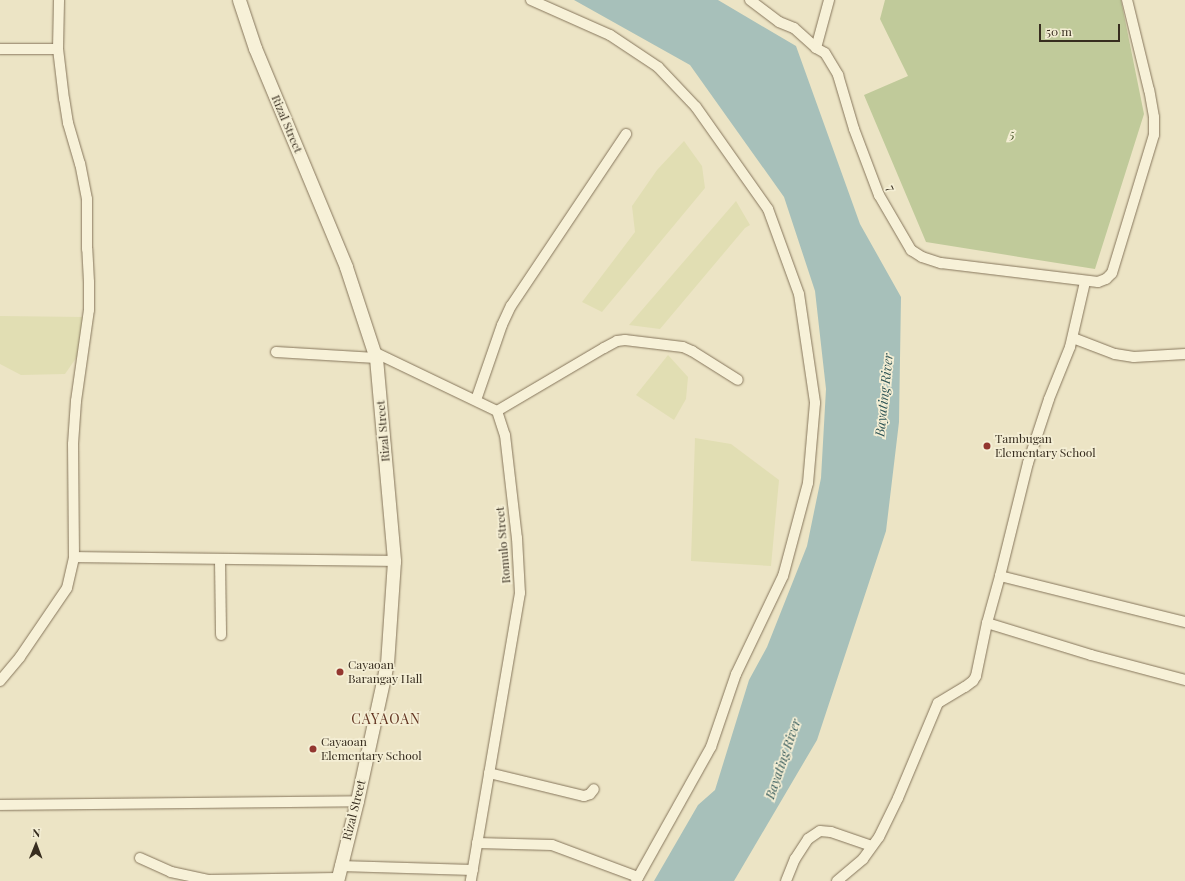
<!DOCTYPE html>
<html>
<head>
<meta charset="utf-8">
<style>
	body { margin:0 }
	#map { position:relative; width:1185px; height:881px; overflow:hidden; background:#ece4c5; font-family:"Playfair Display",serif }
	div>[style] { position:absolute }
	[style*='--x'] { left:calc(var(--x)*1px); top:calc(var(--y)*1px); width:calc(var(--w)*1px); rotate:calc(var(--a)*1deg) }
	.farmland>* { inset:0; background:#e1deb3 }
	.green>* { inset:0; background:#c0ca9a }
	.water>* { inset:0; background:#a7c0ba }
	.roads { filter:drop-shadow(0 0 1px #86765c) drop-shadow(0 0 1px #86765c) }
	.minor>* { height:10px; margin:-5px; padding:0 5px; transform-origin:5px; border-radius:5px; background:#f7f1d8 }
	.tertiary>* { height:13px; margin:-6.5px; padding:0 6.5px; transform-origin:6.5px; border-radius:6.5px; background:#f7f1d8 }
	.dots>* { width:11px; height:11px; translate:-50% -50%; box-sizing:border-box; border:2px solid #f4eed4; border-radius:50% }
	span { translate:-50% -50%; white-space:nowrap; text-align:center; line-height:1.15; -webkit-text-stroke:3.5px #f4eed4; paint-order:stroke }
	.street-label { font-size:12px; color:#372d1f }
	.park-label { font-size:12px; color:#445327; font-style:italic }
	.poi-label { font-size:12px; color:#372d1f }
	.left { translate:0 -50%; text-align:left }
	.water-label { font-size:13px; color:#2f5556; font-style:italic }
	.quarter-label { font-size:14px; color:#623421; letter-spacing:1px }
	.north { position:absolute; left:16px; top:825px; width:40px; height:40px; -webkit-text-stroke:3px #f4eed4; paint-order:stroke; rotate:1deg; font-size:11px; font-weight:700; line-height:16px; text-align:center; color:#372d1f }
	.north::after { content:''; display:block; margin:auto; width:14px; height:18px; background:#372d1f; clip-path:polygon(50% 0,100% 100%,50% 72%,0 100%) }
	.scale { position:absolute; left:1039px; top:24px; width:81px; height:18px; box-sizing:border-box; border:2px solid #372d1f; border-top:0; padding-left:5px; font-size:12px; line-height:14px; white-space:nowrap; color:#372d1f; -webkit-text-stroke:3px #f4eed4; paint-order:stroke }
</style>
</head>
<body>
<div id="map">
	<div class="farmland">
		<div style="clip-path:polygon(684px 141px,702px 166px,705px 188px,602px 312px,582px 302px,635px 232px,632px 206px,657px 170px)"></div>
		<div style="clip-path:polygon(736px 201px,750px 225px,745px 228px,660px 329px,629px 325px)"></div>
		<div style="clip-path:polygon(0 316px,85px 317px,81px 351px,65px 374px,21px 375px,0 364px)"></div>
		<div style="clip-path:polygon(668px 355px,688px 377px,686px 399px,674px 420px,636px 395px)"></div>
		<div style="clip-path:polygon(695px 438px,731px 444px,779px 480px,771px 566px,691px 561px)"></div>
	</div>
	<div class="green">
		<div style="clip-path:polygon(885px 0,1121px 0,1144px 114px,1095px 269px,926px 242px,864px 95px,908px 76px,880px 19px)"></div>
	</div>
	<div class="water">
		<div style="clip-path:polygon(574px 0,718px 0,796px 46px,860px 224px,901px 297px,899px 422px,886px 531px,817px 740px,734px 881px,654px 881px,698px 805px,715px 790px,749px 680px,767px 647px,807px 546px,821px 478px,826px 389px,815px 291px,784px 197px,690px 65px)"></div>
	</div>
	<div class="roads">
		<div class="minor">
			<div style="--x:531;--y:0;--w:86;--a:23.9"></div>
			<div style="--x:610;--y:35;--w:58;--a:33.7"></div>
			<div style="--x:658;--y:67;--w:55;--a:46.5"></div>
			<div style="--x:696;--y:107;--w:125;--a:54.8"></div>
			<div style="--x:768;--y:209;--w:90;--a:70"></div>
			<div style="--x:799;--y:294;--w:110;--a:81.6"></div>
			<div style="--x:815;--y:403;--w:80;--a:95"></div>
			<div style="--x:808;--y:483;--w:96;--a:105"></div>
			<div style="--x:783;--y:576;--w:109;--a:115.6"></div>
			<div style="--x:736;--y:674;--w:77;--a:108.9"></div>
			<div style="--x:711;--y:747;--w:154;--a:119.2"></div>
			<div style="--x:750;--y:0;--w:36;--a:37"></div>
			<div style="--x:779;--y:22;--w:16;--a:22"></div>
			<div style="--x:794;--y:28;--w:30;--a:42"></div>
			<div style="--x:816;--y:48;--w:10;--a:29"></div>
			<div style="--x:825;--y:53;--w:26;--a:59"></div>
			<div style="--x:838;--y:75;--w:56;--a:73.5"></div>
			<div style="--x:854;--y:129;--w:71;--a:69.3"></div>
			<div style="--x:879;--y:195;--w:64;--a:59.8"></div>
			<div style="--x:911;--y:250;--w:13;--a:32"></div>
			<div style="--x:922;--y:257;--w:20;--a:18"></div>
			<div style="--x:941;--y:263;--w:158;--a:6.9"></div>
			<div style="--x:1098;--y:282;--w:9;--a:-21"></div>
			<div style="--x:1106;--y:279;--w:8;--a:-45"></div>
			<div style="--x:1112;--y:273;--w:144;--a:-73.1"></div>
			<div style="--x:1154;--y:135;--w:18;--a:-90"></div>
			<div style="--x:1154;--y:117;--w:27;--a:-100"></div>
			<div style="--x:1149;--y:90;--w:93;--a:-103.7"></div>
			<div style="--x:816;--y:48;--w:50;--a:-74.8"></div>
			<div style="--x:0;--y:49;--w:58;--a:0"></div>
			<div style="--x:1073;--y:338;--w:45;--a:20.9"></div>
			<div style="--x:1115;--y:354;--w:19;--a:9"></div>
			<div style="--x:1134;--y:357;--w:51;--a:-3.4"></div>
			<div style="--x:276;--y:352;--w:100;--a:3.4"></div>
			<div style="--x:376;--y:353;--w:134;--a:25.6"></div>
			<div style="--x:497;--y:411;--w:25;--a:72"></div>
			<div style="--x:505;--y:435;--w:104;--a:83.4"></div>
			<div style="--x:517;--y:538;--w:55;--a:86.9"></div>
			<div style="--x:520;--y:593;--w:292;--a:99.7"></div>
			<div style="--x:476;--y:400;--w:79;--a:-70.9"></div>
			<div style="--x:502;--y:325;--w:21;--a:-65"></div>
			<div style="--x:511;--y:306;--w:207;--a:-56.2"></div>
			<div style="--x:497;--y:411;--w:124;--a:-30.5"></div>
			<div style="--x:604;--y:348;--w:15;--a:-28"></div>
			<div style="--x:617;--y:341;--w:8;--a:-7"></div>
			<div style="--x:625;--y:340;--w:58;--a:6.9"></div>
			<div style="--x:683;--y:347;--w:10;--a:24"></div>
			<div style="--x:692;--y:351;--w:54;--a:32.2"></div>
			<div style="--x:74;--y:557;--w:320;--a:0.7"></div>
			<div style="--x:220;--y:560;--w:75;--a:89.2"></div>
			<div style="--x:1000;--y:576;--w:191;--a:14"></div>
			<div style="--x:987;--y:623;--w:109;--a:17.1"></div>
			<div style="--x:1091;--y:655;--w:97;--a:14.9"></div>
			<div style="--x:0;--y:681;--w:31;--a:-50"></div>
			<div style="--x:20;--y:657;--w:83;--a:-55.7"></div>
			<div style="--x:67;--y:588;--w:32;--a:-77"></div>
			<div style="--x:74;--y:557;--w:113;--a:-90.5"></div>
			<div style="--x:73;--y:444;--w:43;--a:-86"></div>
			<div style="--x:76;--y:401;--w:92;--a:-81.9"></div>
			<div style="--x:89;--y:310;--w:28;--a:-90"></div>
			<div style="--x:89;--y:282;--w:33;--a:-93"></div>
			<div style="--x:87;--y:249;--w:50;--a:-90"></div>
			<div style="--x:87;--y:199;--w:36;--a:-101"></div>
			<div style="--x:80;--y:164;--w:43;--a:-106.3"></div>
			<div style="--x:68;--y:123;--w:24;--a:-99"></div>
			<div style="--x:64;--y:99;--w:50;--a:-96.8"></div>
			<div style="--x:58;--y:49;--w:49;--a:-88.8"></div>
			<div style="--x:489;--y:773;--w:98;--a:13.6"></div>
			<div style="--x:584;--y:796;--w:6;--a:-18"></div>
			<div style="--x:590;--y:794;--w:6;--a:-51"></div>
			<div style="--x:0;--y:805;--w:357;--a:-0.6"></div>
			<div style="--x:477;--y:843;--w:75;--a:1.5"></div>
			<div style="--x:552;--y:845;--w:92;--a:20.4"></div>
			<div style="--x:140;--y:858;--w:34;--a:24"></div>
			<div style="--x:171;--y:872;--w:39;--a:12"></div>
			<div style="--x:209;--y:880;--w:128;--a:-0.9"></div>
			<div style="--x:340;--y:866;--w:133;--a:1.7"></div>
			<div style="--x:786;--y:881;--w:24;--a:-68"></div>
			<div style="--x:795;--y:859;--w:24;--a:-57"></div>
			<div style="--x:808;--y:839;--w:14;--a:-34"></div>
			<div style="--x:820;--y:831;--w:11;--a:5"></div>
			<div style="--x:831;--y:832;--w:43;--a:18.9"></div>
			<div style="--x:837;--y:881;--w:34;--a:-40"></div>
			<div style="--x:863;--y:859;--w:27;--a:-54"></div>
			<div style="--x:879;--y:837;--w:43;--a:-64"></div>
			<div style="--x:898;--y:798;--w:103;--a:-67.2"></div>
			<div style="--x:938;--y:703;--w:31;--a:-31"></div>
			<div style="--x:965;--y:687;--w:10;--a:-37"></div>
			<div style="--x:973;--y:681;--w:6;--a:-59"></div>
			<div style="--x:976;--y:676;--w:54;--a:-78.3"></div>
			<div style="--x:987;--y:623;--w:49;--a:-74.5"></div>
			<div style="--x:1000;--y:576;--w:116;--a:-76.1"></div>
			<div style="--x:1028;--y:463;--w:67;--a:-71.8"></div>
			<div style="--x:1049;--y:399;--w:56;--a:-68"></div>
			<div style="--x:1070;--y:347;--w:67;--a:-77"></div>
		</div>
		<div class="tertiary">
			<div style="--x:239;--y:0;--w:51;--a:71.6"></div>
			<div style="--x:255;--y:48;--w:237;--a:67.4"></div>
			<div style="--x:346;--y:267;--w:96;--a:71.8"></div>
			<div style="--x:376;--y:358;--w:204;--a:84.9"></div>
			<div style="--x:394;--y:561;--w:102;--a:93.9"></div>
			<div style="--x:387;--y:663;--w:141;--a:102.3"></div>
			<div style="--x:357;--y:801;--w:82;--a:104"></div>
		</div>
	</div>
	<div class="dots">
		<div style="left:987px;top:446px;background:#93362f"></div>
		<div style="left:340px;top:672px;background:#93362f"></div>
		<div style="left:313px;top:749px;background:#93362f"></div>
	</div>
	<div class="street-label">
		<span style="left:287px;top:124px;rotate:67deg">Rizal Street</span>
		<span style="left:891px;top:188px;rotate:66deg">7</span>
		<span style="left:383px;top:431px;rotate:-95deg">Rizal Street</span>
		<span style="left:503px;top:545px;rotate:-95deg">Romulo Street</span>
		<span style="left:354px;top:810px;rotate:-76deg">Rizal Street</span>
	</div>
	<div class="park-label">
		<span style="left:1012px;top:135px">5</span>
	</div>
	<div class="poi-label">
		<span class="left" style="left:995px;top:446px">Tambugan<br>Elementary School</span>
		<span class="left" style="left:348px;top:672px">Cayaoan<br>Barangay Hall</span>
		<span class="left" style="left:321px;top:749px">Cayaoan<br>Elementary School</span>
	</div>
	<div class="water-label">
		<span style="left:884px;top:395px;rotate:-84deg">Bayating River</span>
		<span style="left:783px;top:759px;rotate:-71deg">Bayating River</span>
	</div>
	<div class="quarter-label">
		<span style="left:386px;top:719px">CAYAOAN</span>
	</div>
	<div class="north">N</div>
	<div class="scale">50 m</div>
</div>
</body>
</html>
